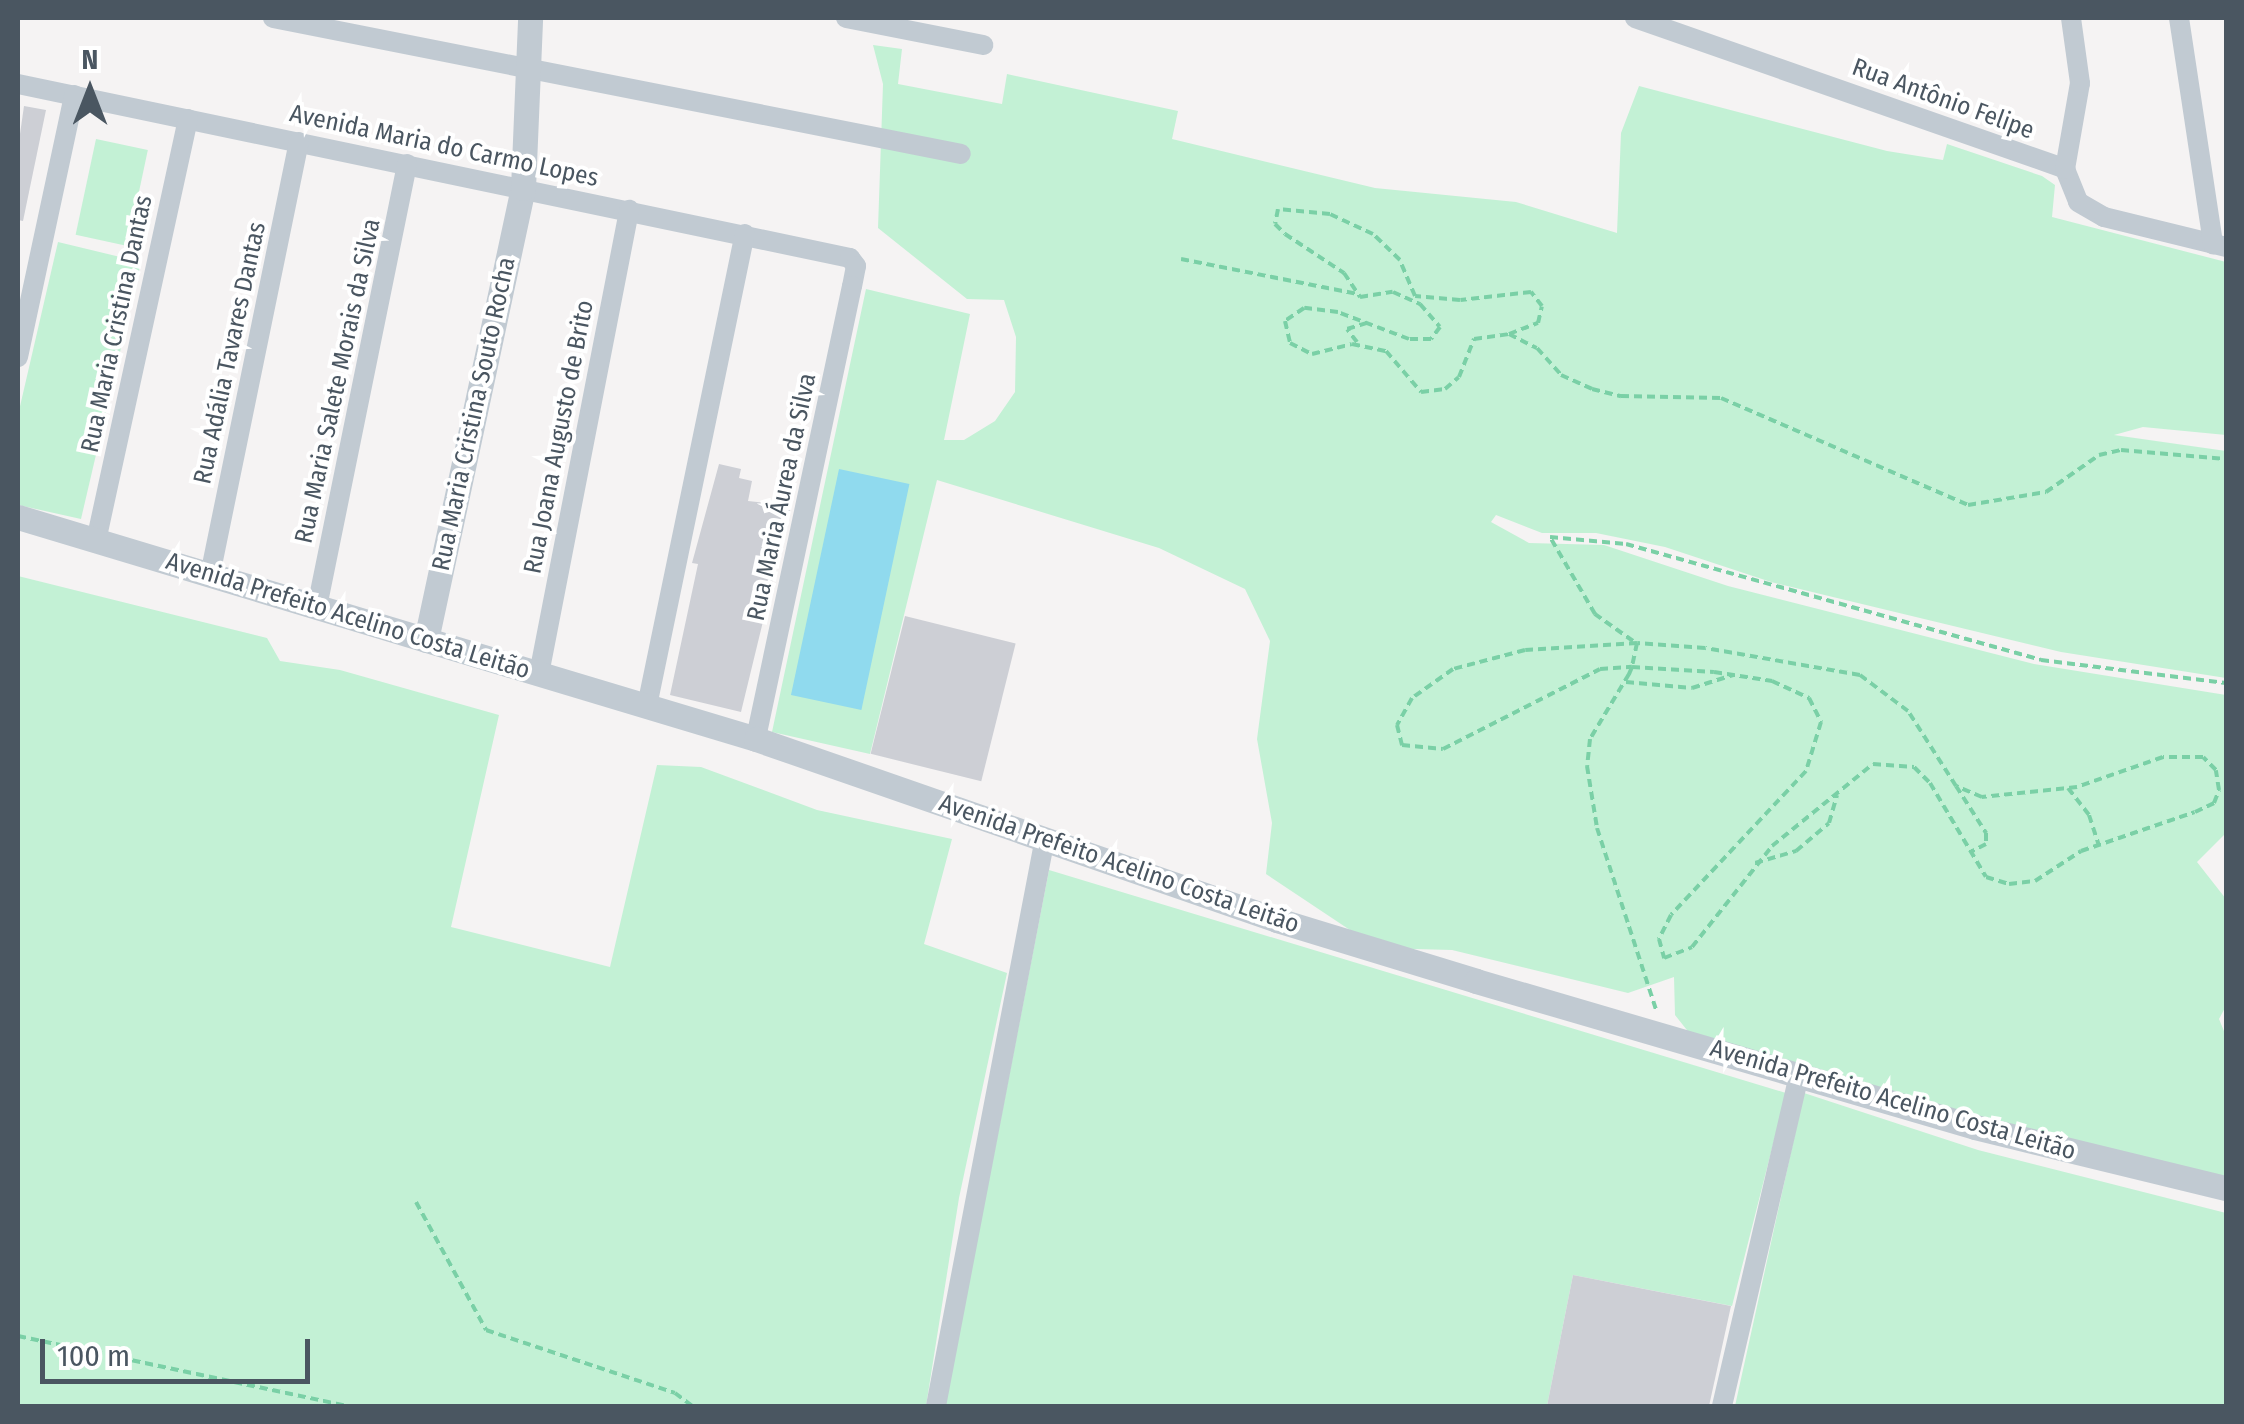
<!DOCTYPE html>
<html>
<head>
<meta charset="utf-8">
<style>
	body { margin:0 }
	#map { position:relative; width:2244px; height:1424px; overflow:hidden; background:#f5f3f3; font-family:"Fira Sans Condensed",sans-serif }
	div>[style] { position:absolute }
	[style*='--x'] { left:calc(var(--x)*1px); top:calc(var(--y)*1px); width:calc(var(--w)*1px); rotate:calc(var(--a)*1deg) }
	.green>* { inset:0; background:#c3f1d5; transform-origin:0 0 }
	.water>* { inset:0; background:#90daee; transform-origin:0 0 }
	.building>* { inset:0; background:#cdcfd5; transform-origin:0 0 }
	.path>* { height:4px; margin-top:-2px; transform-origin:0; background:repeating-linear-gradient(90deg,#7ad0a6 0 8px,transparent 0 13px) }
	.minor>* { height:20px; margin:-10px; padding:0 10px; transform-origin:10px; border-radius:10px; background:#c1cad2 }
	.tertiary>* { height:25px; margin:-12.5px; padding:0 12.5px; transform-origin:12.5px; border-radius:12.5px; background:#c1cad2 }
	span { translate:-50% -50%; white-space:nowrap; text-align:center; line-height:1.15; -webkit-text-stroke:8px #fff; paint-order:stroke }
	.street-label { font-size:25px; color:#4a5661 }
	.frame { position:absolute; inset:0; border:20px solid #4a5661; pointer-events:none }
	.north { position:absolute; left:40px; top:40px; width:100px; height:100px; -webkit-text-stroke:8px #fff; paint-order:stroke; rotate:0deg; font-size:28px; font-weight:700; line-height:40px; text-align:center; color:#4a5661 }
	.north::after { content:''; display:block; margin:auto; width:35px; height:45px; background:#4a5661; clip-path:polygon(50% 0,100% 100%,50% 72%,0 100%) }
	.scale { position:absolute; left:40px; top:1339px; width:270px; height:45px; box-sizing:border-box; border:5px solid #4a5661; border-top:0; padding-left:12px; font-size:30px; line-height:35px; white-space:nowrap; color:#4a5661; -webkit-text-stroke:8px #fff; paint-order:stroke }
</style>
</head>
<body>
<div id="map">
	<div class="green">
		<div style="clip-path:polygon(873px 45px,902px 49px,898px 84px,1002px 104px,1007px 74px,1178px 111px,1172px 139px,1375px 188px,1516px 202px,1617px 233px,1621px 133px,1639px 86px,1887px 151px,1943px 160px,1947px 144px,2042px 176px,2055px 185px,2052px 217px,2226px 262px,2226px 435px,2143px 427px,2114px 435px,2226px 451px,2226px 678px,2061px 652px,1771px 582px,1665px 547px,1596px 533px,1542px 533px,1496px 515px,1491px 522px,1529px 543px,1604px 545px,1728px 586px,2034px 664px,2226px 695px,2226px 833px,2197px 862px,2226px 899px,2226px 1006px,2219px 1019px,2226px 1036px,2226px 1185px,1694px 1039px,1675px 1015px,1674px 977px,1628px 993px,1452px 950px,1377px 948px,1266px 874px,1272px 823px,1257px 739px,1270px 641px,1245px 589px,1159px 548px,937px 480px,870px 754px,772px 732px,866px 289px,970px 314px,944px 440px,964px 440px,995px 421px,1015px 392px,1016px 337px,1004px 300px,967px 299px,878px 228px,883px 84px)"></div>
		<div style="left:96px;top:139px;width:53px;height:98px;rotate:12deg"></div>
		<div style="clip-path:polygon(58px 242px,141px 262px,81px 519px,18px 505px,18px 415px)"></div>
		<div style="clip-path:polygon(18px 576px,267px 638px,280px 661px,340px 670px,499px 715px,451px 927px,610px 967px,657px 765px,701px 767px,817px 810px,952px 839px,924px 944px,1007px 973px,959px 1198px,926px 1406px,18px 1406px)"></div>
		<div style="clip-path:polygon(1049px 870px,1786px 1093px,1732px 1306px,1573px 1275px,1547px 1406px,945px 1406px)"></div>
		<div style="clip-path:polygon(1804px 1093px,1978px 1150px,2226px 1213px,2226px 1406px,1735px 1406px)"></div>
	</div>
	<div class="water">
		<div style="left:839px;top:469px;width:72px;height:231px;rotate:12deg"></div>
	</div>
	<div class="building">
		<div style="clip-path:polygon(24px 106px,46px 110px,23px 221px,18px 220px,18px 148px)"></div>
		<div style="clip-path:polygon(719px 464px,741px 469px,739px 478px,752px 481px,748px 501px,791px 506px,741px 712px,670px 695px,698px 564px,692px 563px)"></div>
		<div style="left:905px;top:616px;width:114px;height:142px;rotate:14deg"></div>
		<div style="clip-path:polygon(1573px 1275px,1731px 1306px,1709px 1406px,1547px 1406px)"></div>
	</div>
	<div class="path">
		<div style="--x:1181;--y:259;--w:179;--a:11.2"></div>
		<div style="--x:1509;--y:334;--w:31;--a:-21"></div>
		<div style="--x:1538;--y:323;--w:17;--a:-77"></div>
		<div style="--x:1542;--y:306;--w:18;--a:-128"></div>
		<div style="--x:1531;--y:292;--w:71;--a:173.6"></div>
		<div style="--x:1460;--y:300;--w:45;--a:-174.9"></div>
		<div style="--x:1415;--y:296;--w:39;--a:-113"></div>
		<div style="--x:1400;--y:260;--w:37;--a:-136"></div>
		<div style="--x:1373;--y:234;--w:47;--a:-155.1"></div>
		<div style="--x:1330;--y:214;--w:52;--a:-174.5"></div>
		<div style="--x:1278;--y:209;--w:15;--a:101"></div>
		<div style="--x:1275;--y:224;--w:14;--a:45"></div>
		<div style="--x:1285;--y:234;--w:71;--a:33.5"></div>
		<div style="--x:1344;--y:273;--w:29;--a:56"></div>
		<div style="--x:1360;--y:297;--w:33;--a:-9"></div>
		<div style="--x:1393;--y:292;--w:30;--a:24"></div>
		<div style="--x:1420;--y:304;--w:30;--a:49"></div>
		<div style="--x:1440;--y:327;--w:15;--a:127"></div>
		<div style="--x:1431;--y:339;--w:22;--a:180"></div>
		<div style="--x:1409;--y:339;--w:76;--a:-159.2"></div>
		<div style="--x:1338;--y:312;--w:34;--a:-173"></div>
		<div style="--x:1304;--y:308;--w:23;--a:146"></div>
		<div style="--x:1285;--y:321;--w:23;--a:77"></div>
		<div style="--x:1290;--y:343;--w:25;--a:27"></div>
		<div style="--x:1312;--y:354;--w:41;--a:-14"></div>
		<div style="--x:1352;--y:344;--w:35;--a:12"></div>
		<div style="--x:1386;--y:351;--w:54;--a:49.5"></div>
		<div style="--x:1421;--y:392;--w:24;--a:-7"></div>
		<div style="--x:1445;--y:389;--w:18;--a:-41"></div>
		<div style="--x:1459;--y:377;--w:41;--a:-68.5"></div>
		<div style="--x:1474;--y:339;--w:35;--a:-8"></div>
		<div style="--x:1509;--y:334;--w:31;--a:27"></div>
		<div style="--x:1537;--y:348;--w:36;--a:48"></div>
		<div style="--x:1561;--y:375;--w:34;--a:24"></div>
		<div style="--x:1592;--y:389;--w:30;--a:14"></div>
		<div style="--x:1621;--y:396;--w:100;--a:1.1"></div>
		<div style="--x:1721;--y:398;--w:269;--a:23.4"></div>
		<div style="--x:1968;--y:505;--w:79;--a:-9.5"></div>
		<div style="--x:2046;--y:492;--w:65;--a:-34.9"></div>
		<div style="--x:2099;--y:455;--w:23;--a:-13"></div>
		<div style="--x:2121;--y:450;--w:105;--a:4.9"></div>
		<div style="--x:1357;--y:342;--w:16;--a:-128"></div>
		<div style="--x:1347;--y:329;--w:21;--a:-17"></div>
		<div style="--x:1633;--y:641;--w:47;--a:-144.6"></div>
		<div style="--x:1595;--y:614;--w:89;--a:-120.3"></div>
		<div style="--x:1550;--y:537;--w:76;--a:5.3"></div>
		<div style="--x:1626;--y:544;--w:431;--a:15.6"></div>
		<div style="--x:2041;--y:660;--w:186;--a:7.1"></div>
		<div style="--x:1637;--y:643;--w:112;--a:176.4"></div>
		<div style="--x:1525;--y:650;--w:74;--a:165.2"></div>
		<div style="--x:1453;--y:669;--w:50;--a:144.7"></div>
		<div style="--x:1412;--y:698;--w:31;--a:119"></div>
		<div style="--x:1397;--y:725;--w:21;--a:76"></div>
		<div style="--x:1402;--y:745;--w:41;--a:5.6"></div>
		<div style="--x:1443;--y:749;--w:176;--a:-27"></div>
		<div style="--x:1600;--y:669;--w:32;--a:-4"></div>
		<div style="--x:1632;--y:667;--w:82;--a:3.5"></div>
		<div style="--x:1714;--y:672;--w:59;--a:8.8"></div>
		<div style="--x:1772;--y:681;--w:41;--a:24.7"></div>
		<div style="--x:1809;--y:698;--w:27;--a:63"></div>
		<div style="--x:1821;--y:722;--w:51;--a:107"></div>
		<div style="--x:1806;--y:771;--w:197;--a:133.2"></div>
		<div style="--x:1671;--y:915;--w:27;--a:117"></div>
		<div style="--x:1659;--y:939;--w:20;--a:75"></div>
		<div style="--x:1664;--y:958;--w:30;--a:-21"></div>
		<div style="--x:1692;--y:947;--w:129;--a:-51.6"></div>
		<div style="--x:1772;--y:846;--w:130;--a:-39.1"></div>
		<div style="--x:1873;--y:764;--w:41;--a:4.2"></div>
		<div style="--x:1914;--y:767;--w:23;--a:45"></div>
		<div style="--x:1930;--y:783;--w:109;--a:59.2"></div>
		<div style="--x:1986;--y:877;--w:24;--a:17"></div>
		<div style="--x:2009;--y:884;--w:26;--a:-7"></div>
		<div style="--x:2035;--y:881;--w:55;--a:-33.1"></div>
		<div style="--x:2081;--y:851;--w:120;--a:-18.9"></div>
		<div style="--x:2195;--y:812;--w:21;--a:-25"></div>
		<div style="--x:2214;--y:803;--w:14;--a:-69"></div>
		<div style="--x:2219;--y:790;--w:20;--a:-99"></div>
		<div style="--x:2216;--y:770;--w:18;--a:-135"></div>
		<div style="--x:2203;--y:757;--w:40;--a:180"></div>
		<div style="--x:2163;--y:757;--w:91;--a:160.8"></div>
		<div style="--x:2077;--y:787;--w:96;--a:174"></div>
		<div style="--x:1982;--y:797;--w:28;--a:-157"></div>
		<div style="--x:1956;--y:786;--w:89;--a:-122.6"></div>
		<div style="--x:1908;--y:711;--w:60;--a:-143.1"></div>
		<div style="--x:1860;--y:675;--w:157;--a:-170.1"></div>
		<div style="--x:1705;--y:648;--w:68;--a:-175.8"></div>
		<div style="--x:1637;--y:643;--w:25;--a:102"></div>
		<div style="--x:1632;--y:667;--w:8;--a:113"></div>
		<div style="--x:1629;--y:674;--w:76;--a:121"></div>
		<div style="--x:1590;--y:739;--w:27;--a:96"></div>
		<div style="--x:1587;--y:766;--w:63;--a:80.8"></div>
		<div style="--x:1597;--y:828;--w:191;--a:72"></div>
		<div style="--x:1626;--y:682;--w:66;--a:5.2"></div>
		<div style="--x:1692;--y:688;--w:43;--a:-17.6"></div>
		<div style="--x:1956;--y:786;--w:56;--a:57.4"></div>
		<div style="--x:1986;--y:833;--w:11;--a:90"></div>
		<div style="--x:1986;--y:844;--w:18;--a:153"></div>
		<div style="--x:2068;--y:788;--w:34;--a:52"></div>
		<div style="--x:2089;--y:815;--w:32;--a:72"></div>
		<div style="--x:1755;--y:863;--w:43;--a:-16.3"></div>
		<div style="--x:1796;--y:851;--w:43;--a:-40.3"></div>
		<div style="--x:1829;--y:823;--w:29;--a:-74"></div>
		<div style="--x:416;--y:1202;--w:146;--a:61.3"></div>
		<div style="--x:486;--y:1330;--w:199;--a:18.4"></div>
		<div style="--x:675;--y:1393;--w:21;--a:37"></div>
		<div style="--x:18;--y:1336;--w:335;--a:12"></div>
	</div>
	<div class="minor">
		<div style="--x:273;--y:18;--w:701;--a:11.18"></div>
		<div style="--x:846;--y:18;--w:140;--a:11.1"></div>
		<div style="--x:1635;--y:18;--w:456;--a:19.3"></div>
		<div style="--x:2065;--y:169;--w:35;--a:68"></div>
		<div style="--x:2078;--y:202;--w:30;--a:30"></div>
		<div style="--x:2104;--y:217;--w:126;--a:13.8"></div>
		<div style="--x:2179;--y:18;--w:229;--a:81.4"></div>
		<div style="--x:18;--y:84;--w:850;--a:11.81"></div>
		<div style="--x:850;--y:258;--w:10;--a:53"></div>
		<div style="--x:856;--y:266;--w:20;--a:101"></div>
		<div style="--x:852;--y:286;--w:463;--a:102"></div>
		<div style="--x:2065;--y:169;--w:87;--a:-80.1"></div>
		<div style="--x:2080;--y:83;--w:66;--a:-97.9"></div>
		<div style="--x:18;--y:357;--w:268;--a:-77.9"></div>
		<div style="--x:96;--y:541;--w:432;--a:-77.7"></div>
		<div style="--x:210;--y:575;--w:442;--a:-78.4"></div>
		<div style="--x:317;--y:607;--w:452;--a:-78.5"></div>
		<div style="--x:539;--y:674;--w:473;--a:-79"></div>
		<div style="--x:647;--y:706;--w:482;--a:-78.3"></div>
		<div style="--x:936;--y:1406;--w:578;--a:-79.14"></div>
		<div style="--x:1722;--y:1406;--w:343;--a:-76.9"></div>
	</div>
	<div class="tertiary">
		<div style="--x:18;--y:517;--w:771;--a:16.74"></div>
		<div style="--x:756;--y:739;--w:552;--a:19.16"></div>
		<div style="--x:1277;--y:920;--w:208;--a:17"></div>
		<div style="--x:1476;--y:981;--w:520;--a:16.31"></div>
		<div style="--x:1975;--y:1127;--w:258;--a:13.7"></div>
		<div style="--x:426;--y:640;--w:462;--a:-77.9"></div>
		<div style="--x:523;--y:188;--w:170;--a:-87.6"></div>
	</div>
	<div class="street-label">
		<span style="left:1943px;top:99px;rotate:20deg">Rua Antônio Felipe</span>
		<span style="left:444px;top:146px;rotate:12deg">Avenida Maria do Carmo Lopes</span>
		<span style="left:117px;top:324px;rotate:-78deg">Rua Maria Cristina Dantas</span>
		<span style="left:230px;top:353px;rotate:-78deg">Rua Adália Tavares Dantas</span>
		<span style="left:338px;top:381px;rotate:-78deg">Rua Maria Salete Morais da Silva</span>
		<span style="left:474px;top:414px;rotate:-78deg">Rua Maria Cristina Souto Rocha</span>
		<span style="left:559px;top:437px;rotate:-79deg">Rua Joana Augusto de Brito</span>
		<span style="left:782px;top:497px;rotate:-78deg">Rua Maria Áurea da Silva</span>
		<span style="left:348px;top:616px;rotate:17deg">Avenida Prefeito Acelino Costa Leitão</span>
		<span style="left:1119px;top:864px;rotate:19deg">Avenida Prefeito Acelino Costa Leitão</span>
		<span style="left:1893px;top:1100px;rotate:16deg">Avenida Prefeito Acelino Costa Leitão</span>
	</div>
	<div class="frame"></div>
	<div class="north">N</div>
	<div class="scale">100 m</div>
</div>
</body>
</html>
